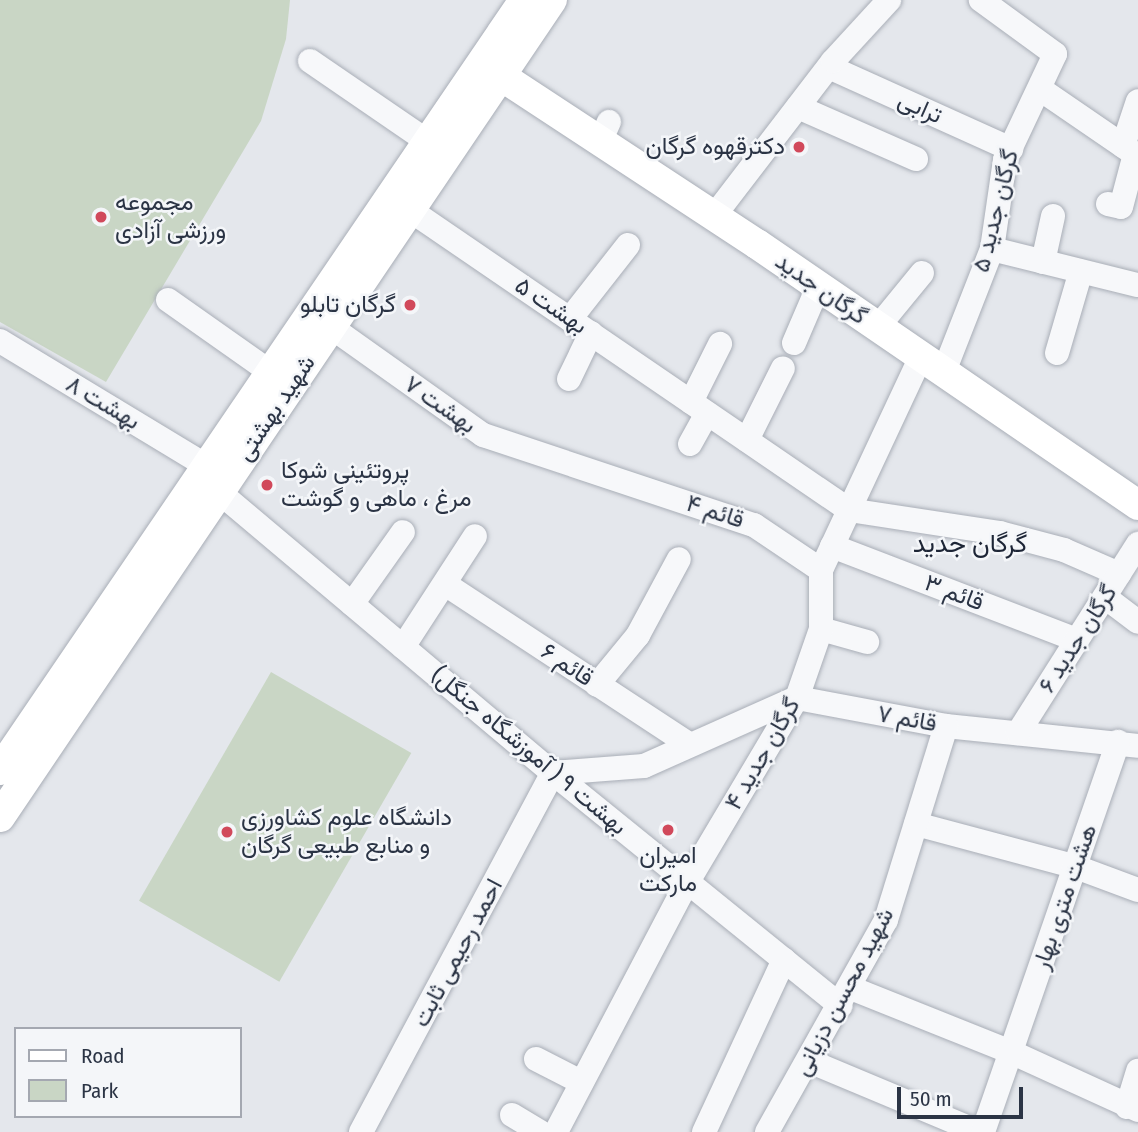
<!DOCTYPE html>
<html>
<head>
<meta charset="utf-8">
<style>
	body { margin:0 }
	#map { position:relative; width:1138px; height:1132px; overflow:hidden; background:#e4e7ec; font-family:"Fira Sans Condensed",Vazirmatn,sans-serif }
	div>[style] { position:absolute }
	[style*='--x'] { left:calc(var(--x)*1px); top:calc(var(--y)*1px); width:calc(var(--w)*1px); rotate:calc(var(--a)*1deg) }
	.green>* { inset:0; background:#c9d6c5; transform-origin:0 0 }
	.roads { filter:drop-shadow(0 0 2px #a9aeb7) drop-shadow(0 0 2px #a9aeb7) }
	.minor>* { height:24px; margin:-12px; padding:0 12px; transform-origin:12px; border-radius:12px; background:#f7f8fa }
	.major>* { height:30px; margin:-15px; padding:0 15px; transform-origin:15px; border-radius:15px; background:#fff }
	.dots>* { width:19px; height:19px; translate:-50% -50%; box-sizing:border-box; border:4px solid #f4f6f9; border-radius:50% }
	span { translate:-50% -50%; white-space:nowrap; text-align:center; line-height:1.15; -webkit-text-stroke:5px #f4f6f9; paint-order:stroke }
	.street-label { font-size:24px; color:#2b3445 }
	.poi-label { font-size:24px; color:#2b3445 }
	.right { translate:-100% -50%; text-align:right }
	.left { translate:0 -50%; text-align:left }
	.neighbourhood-label { font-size:26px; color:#1d2536 }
	.legend { position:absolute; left:14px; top:1027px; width:228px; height:91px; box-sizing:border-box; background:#f4f6f9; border:2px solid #a4a8b1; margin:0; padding:9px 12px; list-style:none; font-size:21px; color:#2b3445 }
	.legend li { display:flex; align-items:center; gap:14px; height:35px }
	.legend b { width:35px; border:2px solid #a4a8b1 }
	.scale { position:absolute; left:897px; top:1087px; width:126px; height:32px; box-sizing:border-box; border:4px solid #2b3445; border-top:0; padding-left:9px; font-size:21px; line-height:24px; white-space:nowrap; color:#2b3445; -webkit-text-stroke:5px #f4f6f9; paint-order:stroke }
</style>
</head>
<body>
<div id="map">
	<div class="green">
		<div style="clip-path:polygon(0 0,290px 0,286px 39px,261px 121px,106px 382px,0 322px)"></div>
		<div style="left:271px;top:672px;width:162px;height:264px;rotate:30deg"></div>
	</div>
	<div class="roads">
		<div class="minor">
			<div style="--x:310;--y:61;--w:142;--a:34.4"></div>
			<div style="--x:829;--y:67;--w:200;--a:24.3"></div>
			<div style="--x:1040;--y:89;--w:119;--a:34.4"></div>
			<div style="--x:798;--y:107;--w:129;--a:23.8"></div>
			<div style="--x:600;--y:142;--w:22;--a:-66"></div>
			<div style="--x:1123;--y:146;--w:47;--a:-71.6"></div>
			<div style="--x:1108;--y:204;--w:13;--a:13"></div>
			<div style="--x:1121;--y:207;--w:55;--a:-75.2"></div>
			<div style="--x:410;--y:210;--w:532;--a:34.35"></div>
			<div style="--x:849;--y:510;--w:153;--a:8.7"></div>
			<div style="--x:1000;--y:533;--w:66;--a:14.9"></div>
			<div style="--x:1064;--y:550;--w:60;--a:23.6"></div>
			<div style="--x:714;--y:216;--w:195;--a:-52.5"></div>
			<div style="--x:833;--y:61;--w:83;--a:-47.4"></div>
			<div style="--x:992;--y:249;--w:150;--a:13.9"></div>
			<div style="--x:1043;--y:262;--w:47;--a:-77.7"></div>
			<div style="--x:168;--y:300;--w:125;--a:35.2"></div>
			<div style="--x:570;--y:319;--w:94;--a:-51.9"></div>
			<div style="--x:331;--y:327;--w:186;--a:35.4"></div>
			<div style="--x:483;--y:435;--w:286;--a:18.4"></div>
			<div style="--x:754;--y:525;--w:81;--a:33.9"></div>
			<div style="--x:877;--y:328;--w:71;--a:-50.7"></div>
			<div style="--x:0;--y:341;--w:241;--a:31.2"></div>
			<div style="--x:794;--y:343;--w:61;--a:-66.8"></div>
			<div style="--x:1057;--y:353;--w:85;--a:-73.7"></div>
			<div style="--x:943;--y:374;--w:134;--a:-68.6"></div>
			<div style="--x:992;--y:249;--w:90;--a:-81.7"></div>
			<div style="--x:1005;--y:160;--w:117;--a:-64.7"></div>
			<div style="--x:1055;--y:54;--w:92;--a:-143.9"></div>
			<div style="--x:569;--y:379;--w:51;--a:-64.4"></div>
			<div style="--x:691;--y:402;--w:65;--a:-63.4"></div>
			<div style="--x:747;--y:440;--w:80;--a:-63.4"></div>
			<div style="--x:690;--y:444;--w:35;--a:-61"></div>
			<div style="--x:219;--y:492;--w:436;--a:40.1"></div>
			<div style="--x:553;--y:773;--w:370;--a:39"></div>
			<div style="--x:832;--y:546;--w:262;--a:21"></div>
			<div style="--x:445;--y:584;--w:293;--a:33.3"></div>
			<div style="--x:1105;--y:597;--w:41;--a:37.1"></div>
			<div style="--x:352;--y:604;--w:88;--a:-54.7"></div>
			<div style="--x:821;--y:629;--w:48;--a:15.8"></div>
			<div style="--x:403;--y:647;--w:132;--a:-57"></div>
			<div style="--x:597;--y:685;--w:65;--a:-50.6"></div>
			<div style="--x:638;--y:635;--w:86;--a:-61.7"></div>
			<div style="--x:797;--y:698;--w:152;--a:10.6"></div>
			<div style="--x:946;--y:726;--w:193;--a:5.9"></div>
			<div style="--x:1018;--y:733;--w:224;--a:-57.6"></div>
			<div style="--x:916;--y:824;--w:166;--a:15"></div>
			<div style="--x:1076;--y:867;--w:66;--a:20.4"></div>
			<div style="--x:851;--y:988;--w:172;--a:21.8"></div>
			<div style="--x:1011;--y:1052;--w:140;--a:24.5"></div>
			<div style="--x:536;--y:1059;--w:51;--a:27.1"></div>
			<div style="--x:809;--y:1061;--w:184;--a:22.7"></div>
			<div style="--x:1127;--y:1107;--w:38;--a:-73"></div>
			<div style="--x:512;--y:1115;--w:33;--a:31"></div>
			<div style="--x:361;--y:1132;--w:407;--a:-61.9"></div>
			<div style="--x:553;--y:773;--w:91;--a:-4.4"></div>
			<div style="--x:644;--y:766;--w:167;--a:-24"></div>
			<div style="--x:556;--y:1132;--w:281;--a:-62.3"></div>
			<div style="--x:687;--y:883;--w:215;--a:-59.3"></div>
			<div style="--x:797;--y:698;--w:73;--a:-70.8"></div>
			<div style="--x:821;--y:629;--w:59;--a:-90"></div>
			<div style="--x:821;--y:570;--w:233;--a:-64.9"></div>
			<div style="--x:704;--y:1132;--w:190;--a:-65.1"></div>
			<div style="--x:767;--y:1132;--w:243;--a:-60.7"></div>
			<div style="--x:886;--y:920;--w:203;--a:-72.8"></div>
			<div style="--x:983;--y:1132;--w:413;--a:-70.9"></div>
		</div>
		<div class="major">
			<div style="--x:501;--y:76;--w:306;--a:33.3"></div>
			<div style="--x:757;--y:244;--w:462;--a:34.4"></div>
			<div style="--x:0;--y:770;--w:931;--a:-55.76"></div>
			<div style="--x:0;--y:817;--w:986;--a:-55.96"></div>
		</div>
	</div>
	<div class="dots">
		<div style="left:799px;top:147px;background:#d1495b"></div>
		<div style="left:101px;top:217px;background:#d1495b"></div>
		<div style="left:410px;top:305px;background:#d1495b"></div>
		<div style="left:267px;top:485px;background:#d1495b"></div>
		<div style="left:668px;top:830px;background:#d1495b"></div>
		<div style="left:227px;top:832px;background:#d1495b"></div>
	</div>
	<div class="street-label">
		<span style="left:920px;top:108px;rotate:24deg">ترابی</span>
		<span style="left:996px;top:211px;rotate:-76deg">گرگان جدید ۵</span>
		<span style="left:821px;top:289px;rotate:35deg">گرگان جدید</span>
		<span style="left:551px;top:306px;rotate:34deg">بهشت ۵</span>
		<span style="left:103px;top:403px;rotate:31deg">۸ بهشت</span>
		<span style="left:440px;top:405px;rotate:35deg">بهشت ۷</span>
		<span style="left:276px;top:408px;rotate:-56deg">شهید بهشتی</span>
		<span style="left:715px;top:512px;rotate:18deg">قائم ۴</span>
		<span style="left:954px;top:593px;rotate:21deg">۳ قائم</span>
		<span style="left:1078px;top:639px;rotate:-57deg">گرگان جدید ۶</span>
		<span style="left:567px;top:665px;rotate:34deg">قائم ۶</span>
		<span style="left:907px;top:719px;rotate:10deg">۷ قائم</span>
		<span style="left:529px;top:751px;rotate:40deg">بهشت ۹ ( آموزشگاه جنگل)</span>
		<span style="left:763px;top:754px;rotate:-60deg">گرگان جدید ۴</span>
		<span style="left:1065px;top:897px;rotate:-71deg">هشت متری بهار</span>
		<span style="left:458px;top:953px;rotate:-62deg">احمد رحیمی ثابت</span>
		<span style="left:844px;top:992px;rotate:-62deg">شهید محسن دزیانی</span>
	</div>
	<div class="poi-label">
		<span class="right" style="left:785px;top:147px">دکترقهوه گرگان</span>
		<span class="left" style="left:115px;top:217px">مجموعه<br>ورزشی آزادی</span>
		<span class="right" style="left:396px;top:305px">گرگان تابلو</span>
		<span class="left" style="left:281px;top:485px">پروتئینی شوکا<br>مرغ‌ ، ماهی و گوشت</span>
		<span class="left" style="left:241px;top:832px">دانشگاه علوم کشاورزی<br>و منابع طبیعی گرگان</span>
		<span style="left:668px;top:870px">امیران<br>مارکت</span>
	</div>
	<div class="neighbourhood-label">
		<span style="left:970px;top:544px">گرگان جدید</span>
	</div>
	<ul class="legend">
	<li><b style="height:9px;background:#fff"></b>Road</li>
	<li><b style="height:19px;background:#c9d6c5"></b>Park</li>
	</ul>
	<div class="scale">50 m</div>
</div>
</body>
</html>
